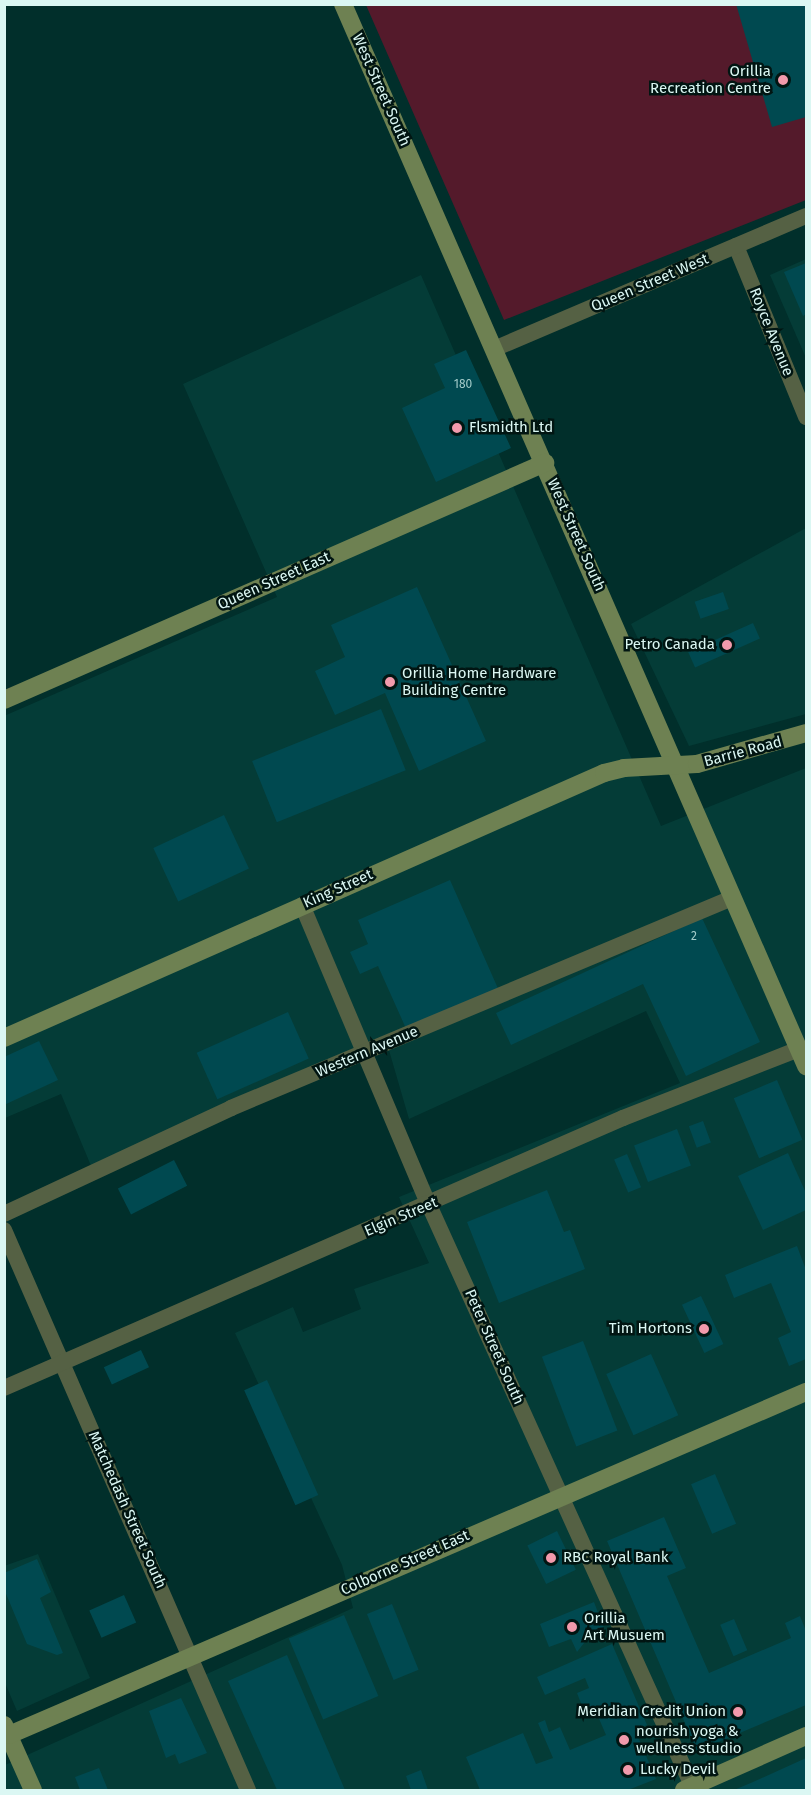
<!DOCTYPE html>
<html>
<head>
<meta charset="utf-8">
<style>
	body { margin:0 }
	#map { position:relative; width:811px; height:1795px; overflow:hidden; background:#012f2b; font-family:"Fira Sans",sans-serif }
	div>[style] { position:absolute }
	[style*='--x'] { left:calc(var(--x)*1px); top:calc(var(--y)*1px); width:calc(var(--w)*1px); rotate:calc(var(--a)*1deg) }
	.built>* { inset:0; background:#043c37 }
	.green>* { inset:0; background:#541a2b }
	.building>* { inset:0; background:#004950; transform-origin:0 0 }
	.street>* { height:16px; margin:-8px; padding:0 8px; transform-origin:8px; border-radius:8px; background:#556144 }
	.secondary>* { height:18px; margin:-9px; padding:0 9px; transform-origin:9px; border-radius:9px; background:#6e8152 }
	.dots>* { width:16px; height:16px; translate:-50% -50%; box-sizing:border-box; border:3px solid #011512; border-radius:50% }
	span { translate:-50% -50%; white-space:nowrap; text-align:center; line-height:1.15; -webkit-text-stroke:5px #011512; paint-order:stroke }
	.number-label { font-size:12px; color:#a4ccca }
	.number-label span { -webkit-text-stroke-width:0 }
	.poi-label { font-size:15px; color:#dbf7f3 }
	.right { translate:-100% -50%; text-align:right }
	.left { translate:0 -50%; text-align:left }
	.street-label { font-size:15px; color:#dbf7f3 }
	.frame { position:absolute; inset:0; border:6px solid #dbf7f3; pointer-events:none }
</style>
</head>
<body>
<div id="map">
	<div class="built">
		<div style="clip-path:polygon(806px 259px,806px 358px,770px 275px)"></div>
		<div style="clip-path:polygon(421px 275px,661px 826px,806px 768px,806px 1790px,5px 1790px,5px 1765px,353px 1608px,342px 1565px,235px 1333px,293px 1307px,303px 1332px,361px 1309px,354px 1289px,429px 1263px,399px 1197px,680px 1083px,646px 1011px,409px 1119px,386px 1040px,94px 1173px,61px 1094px,5px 1118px,4px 716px,277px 597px,183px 384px)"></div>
		<div style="clip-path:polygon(806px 528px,806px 714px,689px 746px,631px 624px)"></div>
		<div style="clip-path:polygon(38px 1554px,90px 1678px,17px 1711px,5px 1683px,4px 1566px)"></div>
	</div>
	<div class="green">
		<div style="clip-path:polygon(366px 5px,806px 5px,806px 200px,504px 320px)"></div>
	</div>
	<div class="building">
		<div style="clip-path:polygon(736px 4px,806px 4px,806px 117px,772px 127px)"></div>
		<div style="clip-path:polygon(806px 263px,806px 314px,803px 316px,784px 272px)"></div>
		<div style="clip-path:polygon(466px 350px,511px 448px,436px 482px,402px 408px,445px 388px,434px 364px)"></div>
		<div style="clip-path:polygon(417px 587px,486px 741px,419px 771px,385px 693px,335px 715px,315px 671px,345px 657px,331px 625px)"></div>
		<div style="left:723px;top:592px;width:18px;height:30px;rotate:71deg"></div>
		<div style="left:753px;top:623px;width:17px;height:71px;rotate:66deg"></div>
		<div style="left:381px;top:709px;width:66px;height:139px;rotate:68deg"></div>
		<div style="left:224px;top:815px;width:59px;height:78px;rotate:65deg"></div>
		<div style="clip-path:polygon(450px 880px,500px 993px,408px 1033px,378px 966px,360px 974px,350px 952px,368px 944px,358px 920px)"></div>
		<div style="clip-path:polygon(702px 918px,760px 1042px,686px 1076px,643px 984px,511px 1045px,496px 1013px)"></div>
		<div style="left:288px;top:1012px;width:51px;height:100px;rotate:66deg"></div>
		<div style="clip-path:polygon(39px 1041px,58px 1080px,4px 1105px,4px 1057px)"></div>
		<div style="left:777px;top:1080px;width:65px;height:47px;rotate:67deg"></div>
		<div style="left:703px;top:1121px;width:23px;height:15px;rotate:70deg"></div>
		<div style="left:677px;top:1129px;width:39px;height:46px;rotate:69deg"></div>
		<div style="clip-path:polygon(788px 1153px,806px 1193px,806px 1210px,763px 1230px,738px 1176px)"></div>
		<div style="left:627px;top:1154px;width:36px;height:14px;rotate:67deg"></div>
		<div style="left:174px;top:1160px;width:29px;height:63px;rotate:63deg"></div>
		<div style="clip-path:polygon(547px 1190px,564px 1232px,570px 1230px,585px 1269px,499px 1303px,467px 1222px)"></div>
		<div style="clip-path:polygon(797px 1246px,806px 1270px,806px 1359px,789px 1366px,778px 1338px,791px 1332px,771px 1283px,734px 1298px,725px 1275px)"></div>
		<div style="left:701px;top:1296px;width:53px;height:21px;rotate:65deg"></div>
		<div style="left:583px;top:1341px;width:96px;height:44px;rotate:69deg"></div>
		<div style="left:141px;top:1350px;width:19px;height:41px;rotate:65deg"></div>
		<div style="left:651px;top:1354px;width:67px;height:49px;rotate:66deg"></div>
		<div style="left:267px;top:1380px;width:126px;height:25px;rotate:66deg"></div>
		<div style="left:715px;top:1474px;width:54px;height:26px;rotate:67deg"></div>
		<div style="clip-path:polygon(664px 1517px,686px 1568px,667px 1576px,709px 1673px,791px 1638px,785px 1623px,800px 1616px,806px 1631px,806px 1705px,697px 1751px,607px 1541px)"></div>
		<div style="left:557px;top:1531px;width:43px;height:33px;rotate:64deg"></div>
		<div style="clip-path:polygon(37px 1559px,51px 1592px,40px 1598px,63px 1653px,57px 1655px,27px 1644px,4px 1589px,4px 1573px)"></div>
		<div style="left:124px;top:1595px;width:30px;height:38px;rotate:66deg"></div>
		<div style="clip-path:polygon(594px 1602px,605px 1631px,588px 1638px,577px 1652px,571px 1639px,549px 1647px,540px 1624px)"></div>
		<div style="left:392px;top:1604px;width:71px;height:27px;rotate:68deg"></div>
		<div style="left:344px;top:1615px;width:88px;height:60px;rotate:67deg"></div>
		<div style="left:734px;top:1619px;width:34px;height:15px;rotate:67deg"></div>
		<div style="clip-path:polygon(612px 1644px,647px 1725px,635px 1730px,656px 1779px,628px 1790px,480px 1790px,466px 1757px,523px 1733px,536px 1764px,553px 1758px,538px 1723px,545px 1720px,549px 1732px,560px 1727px,570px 1750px,606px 1735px,594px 1707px,584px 1711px,577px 1693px,589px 1688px,585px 1678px,545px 1695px,537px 1677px)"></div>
		<div style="clip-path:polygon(287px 1655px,345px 1790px,277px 1790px,228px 1681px)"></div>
		<div style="clip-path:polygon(181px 1698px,207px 1753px,179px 1764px,175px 1754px,166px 1758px,149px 1711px)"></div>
		<div style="clip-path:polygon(806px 1758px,806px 1790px,734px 1790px,753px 1782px)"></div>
		<div style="clip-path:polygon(99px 1768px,108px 1790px,80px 1790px,75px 1777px)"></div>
		<div style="clip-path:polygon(421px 1770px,428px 1790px,411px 1790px,406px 1776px)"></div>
	</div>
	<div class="street">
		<div style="--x:736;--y:246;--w:185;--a:67.7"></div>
		<div style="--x:494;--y:349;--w:339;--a:-23.1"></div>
		<div style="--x:302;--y:905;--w:326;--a:67.1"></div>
		<div style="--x:429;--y:1205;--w:642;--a:65.63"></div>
		<div style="--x:4;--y:1214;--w:251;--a:-25"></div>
		<div style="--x:231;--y:1108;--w:543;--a:-22.74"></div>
		<div style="--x:4;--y:1230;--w:611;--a:66.46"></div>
		<div style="--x:4;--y:1388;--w:675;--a:-23.57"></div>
		<div style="--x:623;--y:1118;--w:189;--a:-21.4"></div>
	</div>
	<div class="secondary">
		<div style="--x:343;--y:4;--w:1159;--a:66.44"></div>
		<div style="--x:4;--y:700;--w:591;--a:-23.66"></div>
		<div style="--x:4;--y:1038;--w:656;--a:-23.83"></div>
		<div style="--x:604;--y:773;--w:21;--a:-14"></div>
		<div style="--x:624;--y:768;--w:73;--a:-3.1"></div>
		<div style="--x:697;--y:764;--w:113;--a:-15.9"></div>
		<div style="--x:4;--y:1725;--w:71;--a:66"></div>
		<div style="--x:9;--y:1735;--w:868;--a:-23.29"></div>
		<div style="--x:684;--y:1790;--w:133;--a:-23.9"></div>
	</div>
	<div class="dots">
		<div style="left:783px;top:80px;background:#f29aac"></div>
		<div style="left:457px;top:428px;background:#f29aac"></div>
		<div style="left:727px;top:645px;background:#f29aac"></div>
		<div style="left:390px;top:682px;background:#f29aac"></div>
		<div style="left:704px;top:1329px;background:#f29aac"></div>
		<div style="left:551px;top:1558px;background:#f29aac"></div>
		<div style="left:572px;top:1627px;background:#f29aac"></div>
		<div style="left:738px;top:1712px;background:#f29aac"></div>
		<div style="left:624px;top:1740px;background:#f29aac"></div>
		<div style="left:628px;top:1770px;background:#f29aac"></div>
	</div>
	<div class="number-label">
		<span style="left:463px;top:385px">180</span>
		<span style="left:694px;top:937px">2</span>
	</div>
	<div class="poi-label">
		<span class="right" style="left:771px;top:80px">Orillia<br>Recreation Centre</span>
		<span class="left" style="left:469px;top:428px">Flsmidth Ltd</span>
		<span class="right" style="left:715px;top:645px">Petro Canada</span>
		<span class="left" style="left:402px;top:682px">Orillia Home Hardware<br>Building Centre</span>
		<span class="right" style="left:692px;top:1329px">Tim Hortons</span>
		<span class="left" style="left:563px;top:1558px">RBC Royal Bank</span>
		<span class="left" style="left:584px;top:1627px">Orillia<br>Art Musuem</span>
		<span class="right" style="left:726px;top:1712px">Meridian Credit Union</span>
		<span class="left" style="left:636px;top:1740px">nourish yoga &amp;<br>wellness studio</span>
		<span class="left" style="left:640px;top:1770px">Lucky Devil</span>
	</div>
	<div class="street-label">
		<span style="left:381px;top:90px;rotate:66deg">West Street South</span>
		<span style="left:650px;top:283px;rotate:-23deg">Queen Street West</span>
		<span style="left:771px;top:332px;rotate:68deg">Royce Avenue</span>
		<span style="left:576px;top:535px;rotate:66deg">West Street South</span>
		<span style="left:274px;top:581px;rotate:-24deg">Queen Street East</span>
		<span style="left:743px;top:752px;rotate:-15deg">Barrie Road</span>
		<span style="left:338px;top:889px;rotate:-24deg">King Street</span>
		<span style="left:367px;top:1052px;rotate:-23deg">Western Avenue</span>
		<span style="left:401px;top:1217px;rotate:-23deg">Elgin Street</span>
		<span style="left:494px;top:1347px;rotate:66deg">Peter Street South</span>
		<span style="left:127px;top:1510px;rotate:66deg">Matchedash Street South</span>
		<span style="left:405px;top:1563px;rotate:-24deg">Colborne Street East</span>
	</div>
	<div class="frame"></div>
</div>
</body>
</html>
